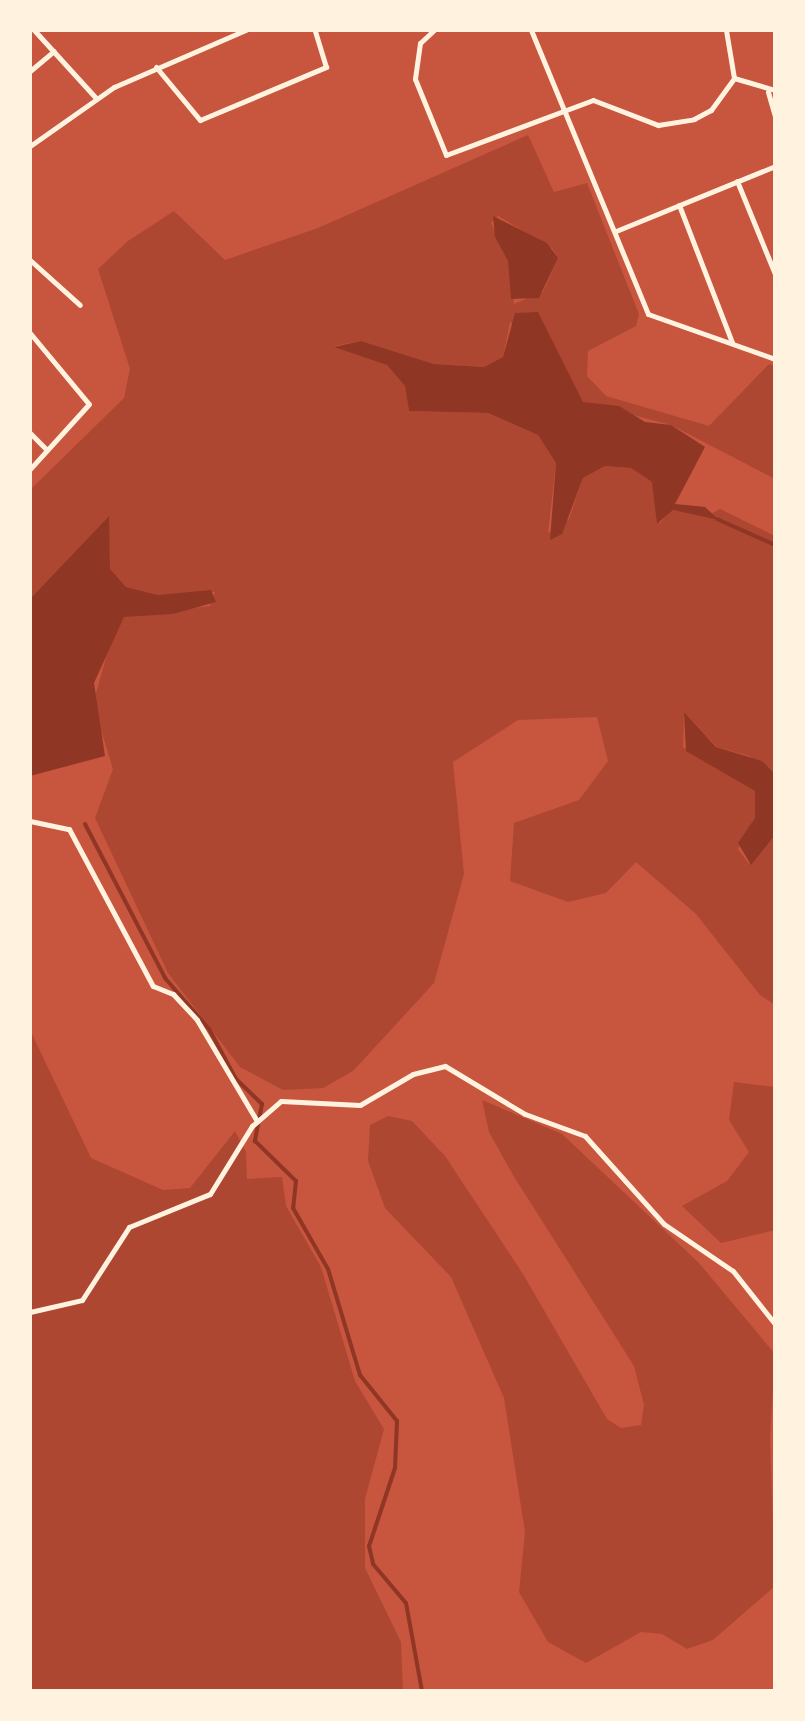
<!DOCTYPE html>
<html>
<head>
<meta charset="utf-8">
<style>
	body { margin:0 }
	#map { position:relative; width:805px; height:1721px; overflow:hidden; background:#c8553d; font-family:Poppins,sans-serif }
	div>[style] { position:absolute }
	[style*='--x'] { left:calc(var(--x)*1px); top:calc(var(--y)*1px); width:calc(var(--w)*1px); rotate:calc(var(--a)*1deg) }
	.green>* { inset:0; background:#ae4732 }
	.water>* { inset:0; background:#8f3625 }
	.stream>* { height:4px; margin:-2px; padding:0 2px; transform-origin:2px; border-radius:2px; background:#8f3625 }
	.minor>* { height:5px; margin:-2.5px; padding:0 2.5px; transform-origin:2.5px; border-radius:2.5px; background:#fff3e0 }
	.tertiary>* { height:5px; margin:-2.5px; padding:0 2.5px; transform-origin:2.5px; border-radius:2.5px; background:#fff3e0 }
	span { translate:-50% -50%; white-space:nowrap; text-align:center; line-height:1.15; -webkit-text-stroke:10px #fff3e0; paint-order:stroke }
	.frame { position:absolute; inset:0; border:32px solid #fff3e0; pointer-events:none }
</style>
</head>
<body>
<div id="map">
	<div class="green">
		<div style="clip-path:polygon(evenodd,528px 135px,554px 192px,587px 183px,639px 314px,636px 326px,588px 351px,587px 376px,606px 396px,709px 426px,769px 364px,775px 366px,775px 479px,671px 425px,583px 402px,558px 360px,510px 322px,503px 357px,484px 367px,434px 364px,361px 341px,334px 346px,387px 365px,405px 386px,409px 411px,488px 413px,538px 435px,556px 463px,548px 533px,569px 519px,583px 478px,605px 466px,631px 468px,652px 482px,659px 524px,672px 510px,707px 516px,720px 509px,775px 536px,775px 774px,749px 756px,717px 747px,684px 712px,683px 747px,755px 791px,755px 818px,738px 849px,749px 864px,775px 835px,775px 1005px,760px 995px,696px 914px,636px 862px,606px 893px,568px 902px,510px 881px,514px 823px,579px 800px,608px 761px,597px 717px,518px 720px,453px 762px,464px 874px,434px 983px,353px 1071px,323px 1088px,283px 1090px,240px 1067px,168px 973px,95px 818px,113px 769px,93px 704px,112px 636px,124px 617px,210px 606px,215px 592px,158px 595px,126px 587px,110px 570px,108px 517px,30px 599px,30px 490px,124px 398px,130px 369px,98px 269px,128px 241px,174px 211px,225px 260px,318px 228px,528px 135px,498px 216px,552px 248px,558px 258px,543px 292px,514px 304px,509px 261px,491px 223px,498px 216px)"></div>
		<div style="clip-path:polygon(30px 1030px,91px 1158px,163px 1190px,190px 1188px,235px 1131px,246px 1152px,247px 1179px,282px 1177px,286px 1206px,321px 1267px,355px 1381px,384px 1429px,365px 1499px,365px 1568px,401px 1642px,403px 1691px,30px 1691px)"></div>
		<div style="clip-path:polygon(734px 1082px,775px 1087px,775px 1230px,721px 1243px,682px 1206px,727px 1181px,749px 1152px,729px 1120px)"></div>
		<div style="clip-path:polygon(482px 1100px,562px 1134px,699px 1263px,775px 1354px,770px 1438px,775px 1586px,713px 1640px,687px 1649px,662px 1634px,641px 1632px,586px 1663px,548px 1642px,519px 1592px,525px 1532px,504px 1398px,451px 1277px,385px 1208px,368px 1161px,370px 1125px,388px 1116px,412px 1121px,445px 1156px,523px 1274px,607px 1419px,621px 1428px,641px 1425px,644px 1405px,634px 1366px,513px 1175px,489px 1132px)"></div>
	</div>
	<div class="water">
		<div style="clip-path:polygon(493px 216px,547px 243px,558px 258px,539px 298px,511px 299px,508px 261px,495px 237px)"></div>
		<div style="clip-path:polygon(538px 312px,583px 402px,619px 406px,645px 422px,671px 425px,705px 447px,675px 504px,705px 507px,719px 520px,673px 510px,657px 524px,652px 482px,631px 468px,605px 466px,583px 478px,562px 534px,550px 540px,556px 463px,538px 435px,488px 413px,409px 411px,405px 386px,387px 365px,334px 347px,361px 341px,434px 364px,484px 367px,503px 357px,515px 313px)"></div>
		<div style="clip-path:polygon(109px 516px,110px 569px,126px 587px,158px 595px,211px 590px,216px 602px,173px 614px,124px 617px,94px 683px,105px 756px,30px 776px,30px 599px)"></div>
		<div style="clip-path:polygon(684px 712px,716px 747px,762px 761px,775px 774px,775px 835px,751px 865px,738px 843px,755px 818px,755px 791px,686px 751px)"></div>
	</div>
	<div class="stream">
		<div style="--x:717;--y:519;--w:64;--a:24.1"></div>
		<div style="--x:85;--y:824;--w:174;--a:62.5"></div>
		<div style="--x:165;--y:978;--w:67;--a:49.2"></div>
		<div style="--x:209;--y:1029;--w:57;--a:61.6"></div>
		<div style="--x:236;--y:1079;--w:36;--a:44"></div>
		<div style="--x:262;--y:1104;--w:38;--a:101"></div>
		<div style="--x:255;--y:1141;--w:57;--a:44.3"></div>
		<div style="--x:296;--y:1181;--w:27;--a:96"></div>
		<div style="--x:293;--y:1208;--w:70;--a:60.2"></div>
		<div style="--x:328;--y:1269;--w:111;--a:73.2"></div>
		<div style="--x:360;--y:1375;--w:59;--a:51.2"></div>
		<div style="--x:397;--y:1421;--w:47;--a:92.4"></div>
		<div style="--x:395;--y:1468;--w:82;--a:108.4"></div>
		<div style="--x:369;--y:1546;--w:18;--a:77"></div>
		<div style="--x:373;--y:1564;--w:51;--a:49.8"></div>
		<div style="--x:406;--y:1603;--w:89;--a:79.7"></div>
	</div>
	<div class="minor">
		<div style="--x:34;--y:30;--w:91;--a:47.7"></div>
		<div style="--x:434;--y:30;--w:19;--a:137"></div>
		<div style="--x:420;--y:43;--w:36;--a:98"></div>
		<div style="--x:415;--y:79;--w:82;--a:67.8"></div>
		<div style="--x:446;--y:155;--w:157;--a:-20.5"></div>
		<div style="--x:593;--y:100;--w:70;--a:21"></div>
		<div style="--x:658;--y:125;--w:36;--a:-9"></div>
		<div style="--x:694;--y:119;--w:19;--a:-28"></div>
		<div style="--x:711;--y:110;--w:39;--a:-54"></div>
		<div style="--x:734;--y:78;--w:49;--a:-99.5"></div>
		<div style="--x:531;--y:30;--w:307;--a:67.6"></div>
		<div style="--x:648;--y:314;--w:135;--a:19.5"></div>
		<div style="--x:156;--y:67;--w:69;--a:50.3"></div>
		<div style="--x:200;--y:120;--w:137;--a:-22.8"></div>
		<div style="--x:326;--y:67;--w:39;--a:-107"></div>
		<div style="--x:30;--y:71;--w:31;--a:-40"></div>
		<div style="--x:734;--y:78;--w:43;--a:16.3"></div>
		<div style="--x:768;--y:92;--w:25;--a:74"></div>
		<div style="--x:737;--y:181;--w:100;--a:67.8"></div>
		<div style="--x:679;--y:205;--w:147;--a:68.9"></div>
		<div style="--x:616;--y:231;--w:172;--a:-22.2"></div>
		<div style="--x:30;--y:333;--w:92;--a:50.3"></div>
		<div style="--x:89;--y:404;--w:88;--a:132.2"></div>
		<div style="--x:30;--y:433;--w:24;--a:45"></div>
		<div style="--x:30;--y:821;--w:40;--a:12"></div>
		<div style="--x:69;--y:829;--w:178;--a:61.9"></div>
		<div style="--x:153;--y:986;--w:22;--a:22"></div>
		<div style="--x:173;--y:994;--w:35;--a:47"></div>
		<div style="--x:197;--y:1020;--w:117;--a:59.3"></div>
		<div style="--x:30;--y:1312;--w:53;--a:-13"></div>
		<div style="--x:82;--y:1300;--w:87;--a:-57.2"></div>
		<div style="--x:129;--y:1227;--w:87;--a:-22.2"></div>
		<div style="--x:210;--y:1194;--w:80;--a:-58.3"></div>
		<div style="--x:252;--y:1126;--w:38;--a:-41"></div>
		<div style="--x:281;--y:1101;--w:79;--a:2.9"></div>
		<div style="--x:360;--y:1105;--w:61;--a:-30.3"></div>
		<div style="--x:413;--y:1074;--w:33;--a:-14"></div>
		<div style="--x:445;--y:1066;--w:93;--a:31"></div>
		<div style="--x:525;--y:1114;--w:64;--a:20.1"></div>
		<div style="--x:585;--y:1136;--w:118;--a:48.1"></div>
		<div style="--x:664;--y:1224;--w:83;--a:34.3"></div>
		<div style="--x:733;--y:1271;--w:68;--a:51.6"></div>
	</div>
	<div class="tertiary">
		<div style="--x:30;--y:146;--w:103;--a:-35.1"></div>
		<div style="--x:114;--y:87;--w:144;--a:-23.4"></div>
		<div style="--x:30;--y:260;--w:67;--a:42"></div>
	</div>
	<div class="frame"></div>
</div>
</body>
</html>
